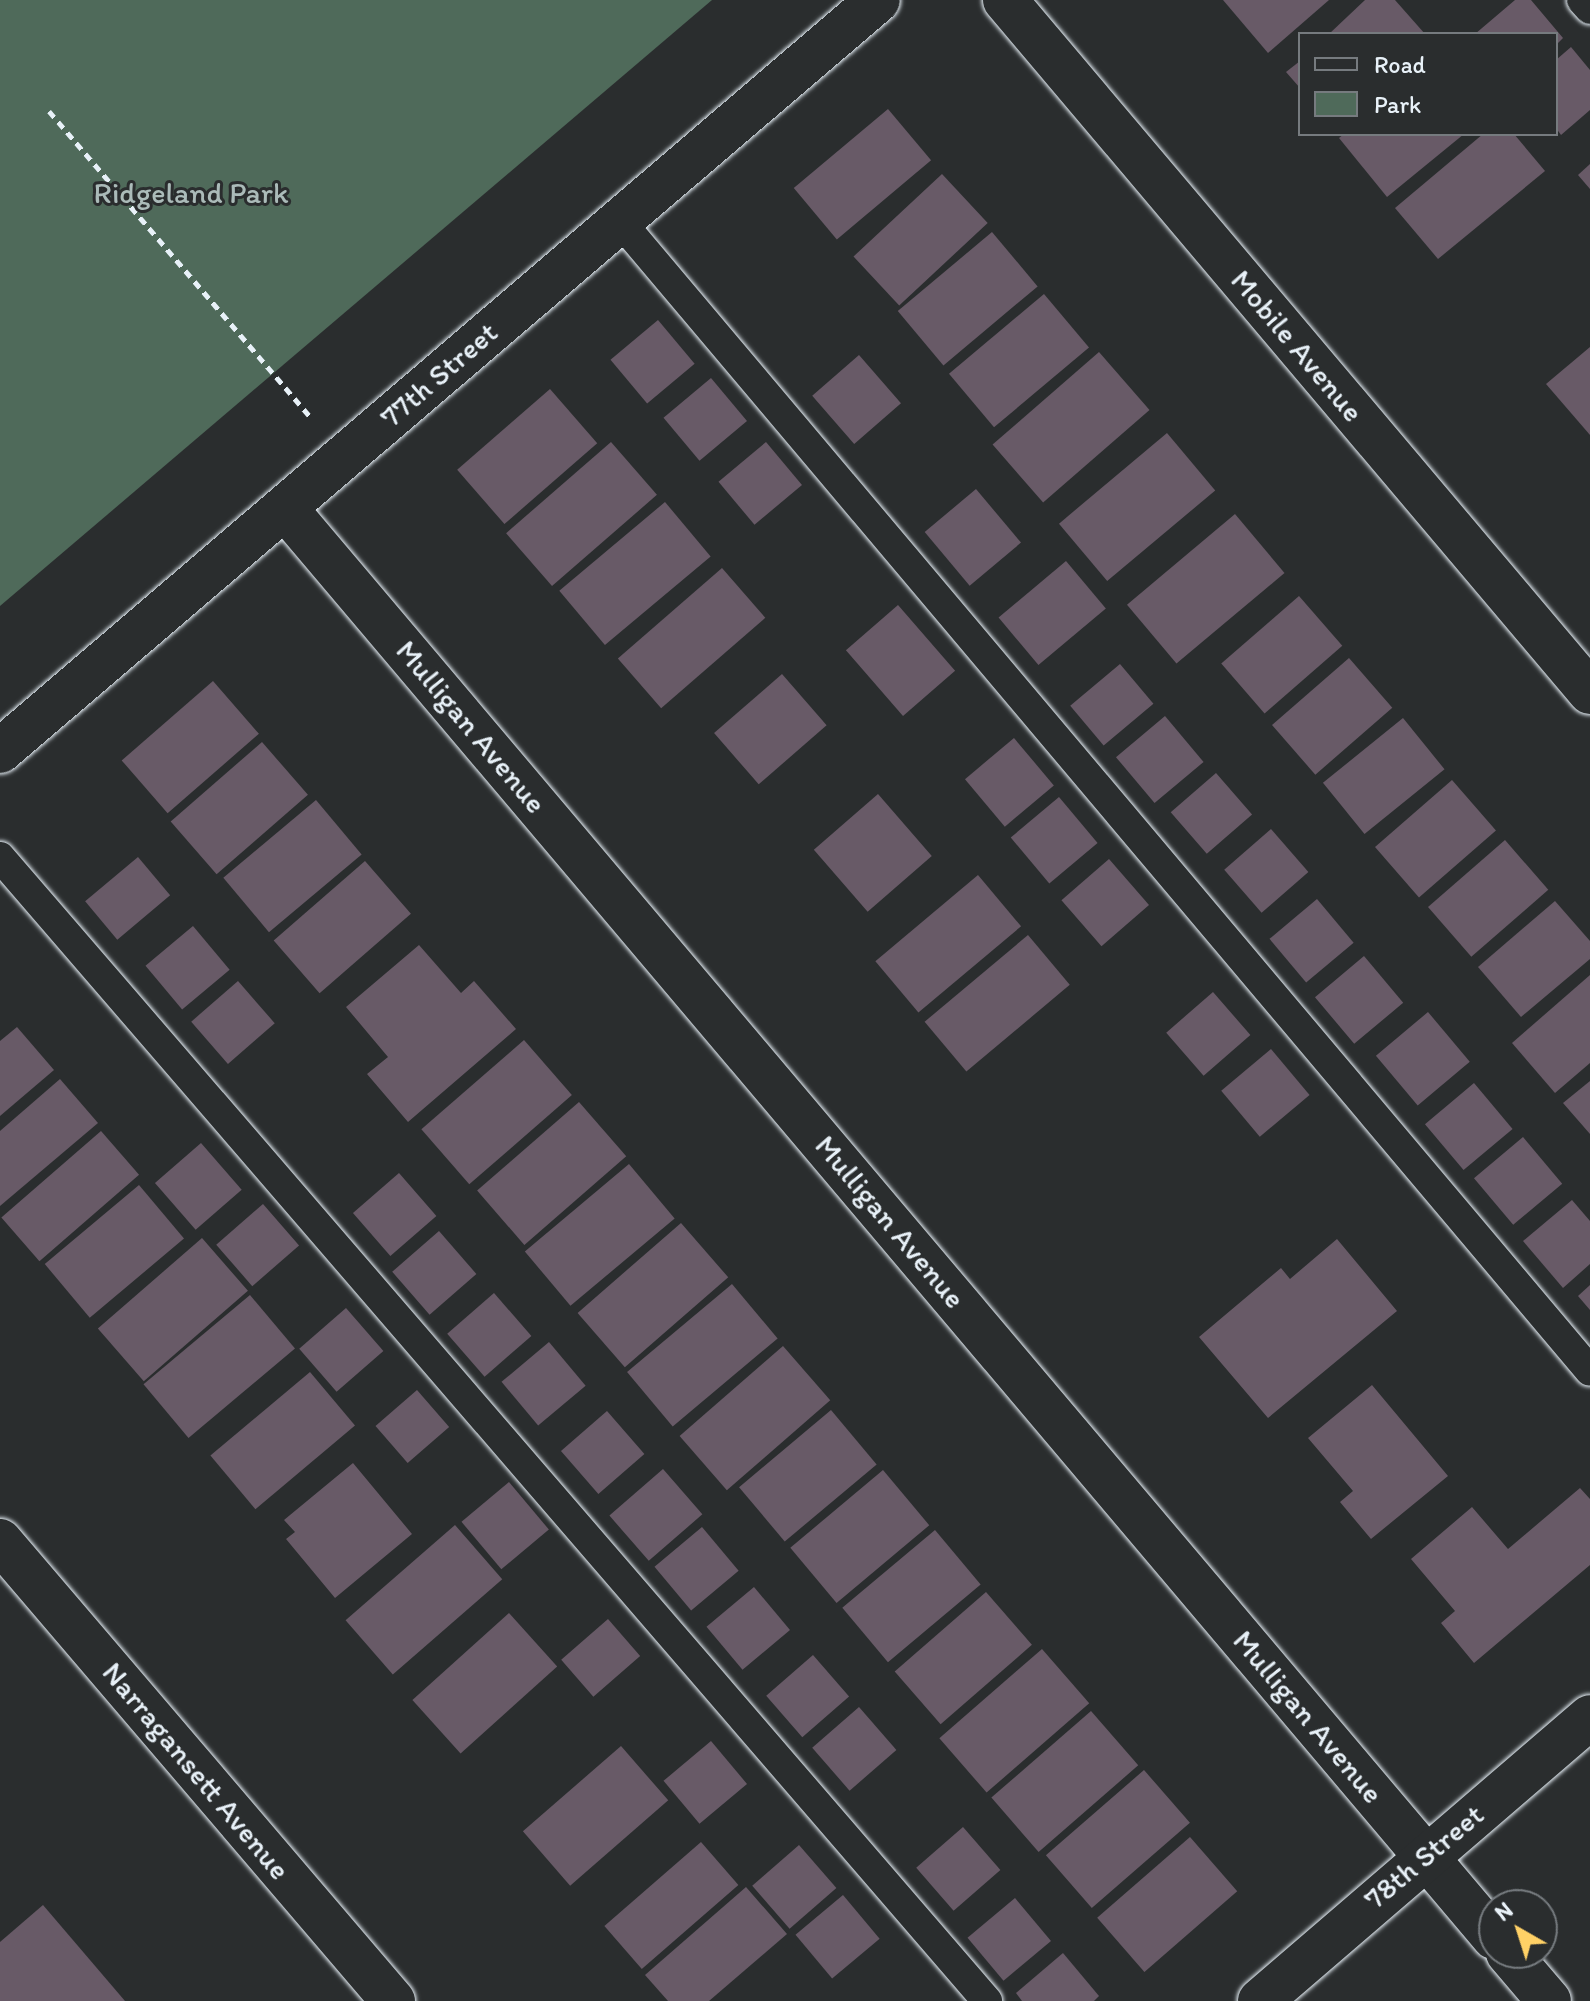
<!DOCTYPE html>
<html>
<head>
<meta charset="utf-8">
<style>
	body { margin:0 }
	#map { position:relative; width:1590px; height:2001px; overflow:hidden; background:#2a2d2e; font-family:Itim,sans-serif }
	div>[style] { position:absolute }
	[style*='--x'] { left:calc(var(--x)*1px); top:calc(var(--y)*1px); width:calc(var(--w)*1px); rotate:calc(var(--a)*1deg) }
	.green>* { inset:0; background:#4f6a5a }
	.building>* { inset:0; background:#685a67; transform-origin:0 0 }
	.path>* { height:5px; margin-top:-2.5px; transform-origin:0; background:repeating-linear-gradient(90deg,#e8f1f8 0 8px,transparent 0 14px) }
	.roads { filter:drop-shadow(0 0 2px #e8f1f8) drop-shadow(0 0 2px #e8f1f8) }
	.lane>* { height:30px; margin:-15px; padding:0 15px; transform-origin:15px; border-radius:15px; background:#2a2d2e }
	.street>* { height:44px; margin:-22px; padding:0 22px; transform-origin:22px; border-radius:22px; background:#2a2d2e }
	span { translate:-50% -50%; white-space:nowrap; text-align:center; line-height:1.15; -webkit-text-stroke:6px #2a2d2e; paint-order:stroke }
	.park-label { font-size:30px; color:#abbbb9 }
	.street-label { font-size:30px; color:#e8f1f8 }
	.legend { position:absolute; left:1298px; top:32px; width:260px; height:104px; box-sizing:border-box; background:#2a2d2e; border:2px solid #767b7f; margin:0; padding:10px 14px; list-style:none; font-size:24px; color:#e8f1f8 }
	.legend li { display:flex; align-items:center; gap:16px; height:40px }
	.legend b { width:40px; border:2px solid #767b7f }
	.north { position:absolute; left:1478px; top:1889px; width:80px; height:80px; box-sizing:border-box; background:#2a2d2e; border:2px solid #767b7f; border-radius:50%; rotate:321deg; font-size:22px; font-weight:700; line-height:32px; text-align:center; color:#e8f1f8 }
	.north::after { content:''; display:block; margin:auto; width:28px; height:36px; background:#ffd166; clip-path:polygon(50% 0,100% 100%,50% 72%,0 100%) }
</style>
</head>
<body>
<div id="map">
	<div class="green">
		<div style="clip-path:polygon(0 0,712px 0,0 606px)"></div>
	</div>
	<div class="building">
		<div style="clip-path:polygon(1223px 0,1329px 0,1268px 53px)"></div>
		<div style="clip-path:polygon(1365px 0,1395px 0,1425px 34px,1329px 34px)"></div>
		<div style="clip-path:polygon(1515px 0,1531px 0,1563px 38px,1556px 45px,1556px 34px,1475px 34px)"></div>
		<div style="clip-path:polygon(1571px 47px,1590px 70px,1590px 110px,1561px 135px,1556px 128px,1556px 60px)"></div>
		<div style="clip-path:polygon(1300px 61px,1300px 88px,1286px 72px)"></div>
		<div style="left:888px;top:109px;width:67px;height:123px;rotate:50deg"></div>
		<div style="clip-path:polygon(1344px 134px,1464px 134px,1387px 197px,1339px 138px)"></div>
		<div style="clip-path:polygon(1483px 134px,1514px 134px,1545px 171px,1438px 259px,1395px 208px)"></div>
		<div style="clip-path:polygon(1590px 164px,1590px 189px,1578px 175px)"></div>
		<div style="left:942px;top:174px;width:67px;height:121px;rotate:47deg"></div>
		<div style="left:992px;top:232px;width:71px;height:123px;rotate:50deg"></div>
		<div style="left:1044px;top:294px;width:70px;height:124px;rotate:50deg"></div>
		<div style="left:658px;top:320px;width:57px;height:62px;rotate:50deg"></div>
		<div style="clip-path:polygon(1590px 347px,1590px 435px,1546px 384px)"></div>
		<div style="left:1099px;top:352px;width:77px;height:141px;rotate:49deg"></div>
		<div style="left:859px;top:355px;width:64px;height:62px;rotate:49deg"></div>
		<div style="left:711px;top:378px;width:56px;height:62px;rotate:50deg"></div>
		<div style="left:550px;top:389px;width:72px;height:123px;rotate:49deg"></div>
		<div style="left:1167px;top:433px;width:75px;height:141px;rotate:50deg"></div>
		<div style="left:611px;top:442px;width:70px;height:139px;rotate:49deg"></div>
		<div style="left:766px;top:442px;width:56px;height:62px;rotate:50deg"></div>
		<div style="left:976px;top:489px;width:70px;height:67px;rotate:50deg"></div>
		<div style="left:665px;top:502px;width:71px;height:138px;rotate:50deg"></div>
		<div style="left:1235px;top:514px;width:77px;height:141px;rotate:50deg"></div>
		<div style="left:1066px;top:561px;width:62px;height:88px;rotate:50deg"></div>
		<div style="left:722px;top:568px;width:66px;height:138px;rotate:49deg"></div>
		<div style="left:1299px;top:596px;width:66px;height:103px;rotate:49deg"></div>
		<div style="left:898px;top:605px;width:87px;height:69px;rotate:49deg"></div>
		<div style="left:1349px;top:658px;width:66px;height:102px;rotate:49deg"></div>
		<div style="left:1120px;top:664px;width:52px;height:65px;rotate:50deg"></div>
		<div style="left:782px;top:674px;width:68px;height:90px;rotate:49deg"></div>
		<div style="left:213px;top:681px;width:70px;height:121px;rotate:49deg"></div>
		<div style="left:1165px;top:716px;width:60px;height:64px;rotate:50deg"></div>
		<div style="left:1403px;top:718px;width:66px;height:103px;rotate:51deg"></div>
		<div style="left:1014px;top:738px;width:62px;height:64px;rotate:50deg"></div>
		<div style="left:262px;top:742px;width:70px;height:121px;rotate:49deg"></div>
		<div style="left:1216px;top:773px;width:55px;height:60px;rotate:49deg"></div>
		<div style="left:1452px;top:780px;width:67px;height:102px;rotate:49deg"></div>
		<div style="left:878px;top:794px;width:82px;height:85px;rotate:49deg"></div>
		<div style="left:1059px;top:797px;width:60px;height:63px;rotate:50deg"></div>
		<div style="left:316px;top:800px;width:71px;height:121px;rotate:50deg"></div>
		<div style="left:1271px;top:829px;width:57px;height:62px;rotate:49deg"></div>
		<div style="left:1505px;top:840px;width:66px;height:102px;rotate:49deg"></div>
		<div style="left:138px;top:857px;width:50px;height:69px;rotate:50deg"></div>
		<div style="left:1109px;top:859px;width:61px;height:63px;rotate:49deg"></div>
		<div style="left:365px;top:861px;width:70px;height:121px;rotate:49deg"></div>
		<div style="left:978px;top:875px;width:67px;height:134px;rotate:50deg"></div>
		<div style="left:1317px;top:899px;width:57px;height:62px;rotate:50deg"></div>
		<div style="clip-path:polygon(1555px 901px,1590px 941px,1590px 959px,1521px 1017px,1478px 967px)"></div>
		<div style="left:193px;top:926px;width:57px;height:62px;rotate:50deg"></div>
		<div style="left:1028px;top:935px;width:65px;height:135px;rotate:50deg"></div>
		<div style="clip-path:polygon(419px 945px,461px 993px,474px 981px,516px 1029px,408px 1122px,367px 1074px,388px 1057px,346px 1007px)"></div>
		<div style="left:1364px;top:956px;width:61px;height:64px;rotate:50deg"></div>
		<div style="clip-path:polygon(1590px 975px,1590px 1063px,1555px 1093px,1512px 1043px)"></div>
		<div style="left:238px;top:981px;width:56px;height:62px;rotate:49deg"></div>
		<div style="left:1213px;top:992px;width:57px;height:62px;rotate:49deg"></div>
		<div style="left:1428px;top:1012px;width:65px;height:68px;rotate:50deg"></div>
		<div style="clip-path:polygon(17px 1027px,54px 1070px,0 1116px,0 1041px)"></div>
		<div style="left:524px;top:1040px;width:73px;height:136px;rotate:49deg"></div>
		<div style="left:1271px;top:1049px;width:60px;height:65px;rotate:50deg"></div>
		<div style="clip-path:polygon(60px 1079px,98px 1123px,0 1206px,0 1131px)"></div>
		<div style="clip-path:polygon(1590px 1081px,1590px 1134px,1563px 1103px)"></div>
		<div style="left:1474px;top:1083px;width:60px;height:64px;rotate:50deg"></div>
		<div style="left:579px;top:1102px;width:72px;height:135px;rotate:49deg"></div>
		<div style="left:101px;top:1131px;width:58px;height:132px;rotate:49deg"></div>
		<div style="left:1523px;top:1137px;width:61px;height:64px;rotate:50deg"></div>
		<div style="left:201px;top:1143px;width:62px;height:61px;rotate:49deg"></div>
		<div style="left:629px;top:1164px;width:71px;height:136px;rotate:50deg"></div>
		<div style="left:399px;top:1173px;width:57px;height:61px;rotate:49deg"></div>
		<div style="left:139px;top:1185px;width:70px;height:123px;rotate:50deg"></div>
		<div style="clip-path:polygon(1572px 1200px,1590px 1221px,1590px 1264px,1563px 1288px,1523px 1241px)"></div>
		<div style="left:263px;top:1204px;width:55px;height:62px;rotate:49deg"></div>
		<div style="left:681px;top:1223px;width:72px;height:137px;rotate:49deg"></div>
		<div style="left:439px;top:1231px;width:57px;height:62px;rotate:49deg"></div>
		<div style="left:202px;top:1238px;width:70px;height:138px;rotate:49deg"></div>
		<div style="clip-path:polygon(1337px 1239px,1397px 1311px,1268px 1418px,1199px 1337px,1281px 1268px,1290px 1279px)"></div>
		<div style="left:732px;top:1284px;width:71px;height:137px;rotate:50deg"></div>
		<div style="clip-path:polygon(1590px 1285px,1590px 1310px,1578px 1296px)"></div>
		<div style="left:494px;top:1293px;width:57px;height:62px;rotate:49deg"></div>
		<div style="left:250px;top:1295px;width:70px;height:139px;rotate:50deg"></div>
		<div style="left:346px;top:1308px;width:57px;height:62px;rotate:49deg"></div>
		<div style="left:549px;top:1342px;width:57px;height:62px;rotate:50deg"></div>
		<div style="left:783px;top:1346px;width:72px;height:137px;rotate:49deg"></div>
		<div style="left:310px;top:1372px;width:70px;height:130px;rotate:50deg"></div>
		<div style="clip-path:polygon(1372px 1385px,1448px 1476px,1371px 1539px,1340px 1502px,1353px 1491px,1308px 1438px)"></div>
		<div style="left:417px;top:1390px;width:49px;height:55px;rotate:49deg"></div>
		<div style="left:831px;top:1410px;width:71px;height:120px;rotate:50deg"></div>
		<div style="left:607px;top:1411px;width:57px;height:61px;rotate:49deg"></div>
		<div style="clip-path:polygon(353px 1463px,412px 1534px,335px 1598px,286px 1539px,295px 1532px,284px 1520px)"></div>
		<div style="left:663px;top:1469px;width:60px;height:71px;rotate:49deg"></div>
		<div style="left:883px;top:1470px;width:72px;height:121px;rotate:50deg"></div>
		<div style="left:509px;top:1482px;width:62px;height:62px;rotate:50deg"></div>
		<div style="clip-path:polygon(1580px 1488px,1590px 1499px,1590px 1565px,1474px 1663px,1441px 1623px,1455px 1611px,1411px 1559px,1472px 1507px,1508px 1549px)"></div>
		<div style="left:455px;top:1525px;width:72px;height:145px;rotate:49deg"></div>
		<div style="left:702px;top:1527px;width:57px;height:62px;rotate:50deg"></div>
		<div style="left:935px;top:1530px;width:71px;height:121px;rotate:50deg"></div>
		<div style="left:754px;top:1587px;width:56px;height:62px;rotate:50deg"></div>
		<div style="left:986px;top:1592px;width:70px;height:121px;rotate:49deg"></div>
		<div style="left:509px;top:1613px;width:72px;height:130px;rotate:48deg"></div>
		<div style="left:608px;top:1619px;width:49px;height:62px;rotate:49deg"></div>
		<div style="left:1042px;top:1649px;width:72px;height:136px;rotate:49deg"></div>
		<div style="left:813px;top:1655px;width:55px;height:62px;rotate:49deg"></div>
		<div style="left:859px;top:1707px;width:57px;height:62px;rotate:49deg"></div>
		<div style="left:1091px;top:1711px;width:72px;height:132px;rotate:49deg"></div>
		<div style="left:711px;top:1741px;width:56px;height:62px;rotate:50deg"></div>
		<div style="left:621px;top:1746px;width:72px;height:130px;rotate:49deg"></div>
		<div style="left:1144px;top:1770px;width:70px;height:130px;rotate:49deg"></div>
		<div style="left:963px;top:1827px;width:57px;height:62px;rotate:49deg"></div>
		<div style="left:1190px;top:1837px;width:72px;height:123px;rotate:49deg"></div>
		<div style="left:701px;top:1842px;width:57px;height:128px;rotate:49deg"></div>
		<div style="left:799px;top:1845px;width:57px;height:62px;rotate:49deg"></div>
		<div style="clip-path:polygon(746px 1887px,787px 1934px,709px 2001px,668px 2001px,645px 1975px)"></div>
		<div style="left:843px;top:1895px;width:57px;height:62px;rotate:50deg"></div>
		<div style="left:1015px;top:1898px;width:56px;height:62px;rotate:50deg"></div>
		<div style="clip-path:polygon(43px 1905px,125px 2001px,0 2001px,0 1942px)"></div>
		<div style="clip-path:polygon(1063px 1953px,1099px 1996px,1094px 2001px,1022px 2001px,1016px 1993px)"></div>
	</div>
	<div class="path">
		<div style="--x:49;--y:111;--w:402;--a:49.5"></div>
	</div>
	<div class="roads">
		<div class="lane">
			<div style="--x:1582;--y:0;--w:12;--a:48"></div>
			<div style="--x:620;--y:221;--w:1504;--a:49.85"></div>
			<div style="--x:0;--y:857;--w:1511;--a:49.21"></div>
		</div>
		<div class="street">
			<div style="--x:1005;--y:0;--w:906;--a:49.79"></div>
			<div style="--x:285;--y:508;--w:1872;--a:49.77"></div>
			<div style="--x:0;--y:751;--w:1155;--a:-40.54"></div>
			<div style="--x:0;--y:1541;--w:605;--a:49.49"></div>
			<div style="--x:1508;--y:1953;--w:63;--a:49.5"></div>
			<div style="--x:1260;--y:2001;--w:435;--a:-40.7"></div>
		</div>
	</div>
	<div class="park-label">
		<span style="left:191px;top:193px">Ridgeland Park</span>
	</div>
	<div class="street-label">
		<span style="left:1297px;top:346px;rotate:50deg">Mobile Avenue</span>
		<span style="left:439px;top:375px;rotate:-41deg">77th Street</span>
		<span style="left:471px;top:727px;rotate:50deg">Mulligan Avenue</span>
		<span style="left:890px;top:1222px;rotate:50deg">Mulligan Avenue</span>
		<span style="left:1308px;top:1717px;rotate:50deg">Mulligan Avenue</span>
		<span style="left:196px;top:1771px;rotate:50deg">Narragansett Avenue</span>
		<span style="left:1424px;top:1857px;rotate:-40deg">78th Street</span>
	</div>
	<ul class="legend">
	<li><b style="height:10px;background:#2a2d2e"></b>Road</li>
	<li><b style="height:22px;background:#4f6a5a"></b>Park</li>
	</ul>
	<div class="north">N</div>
</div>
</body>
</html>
